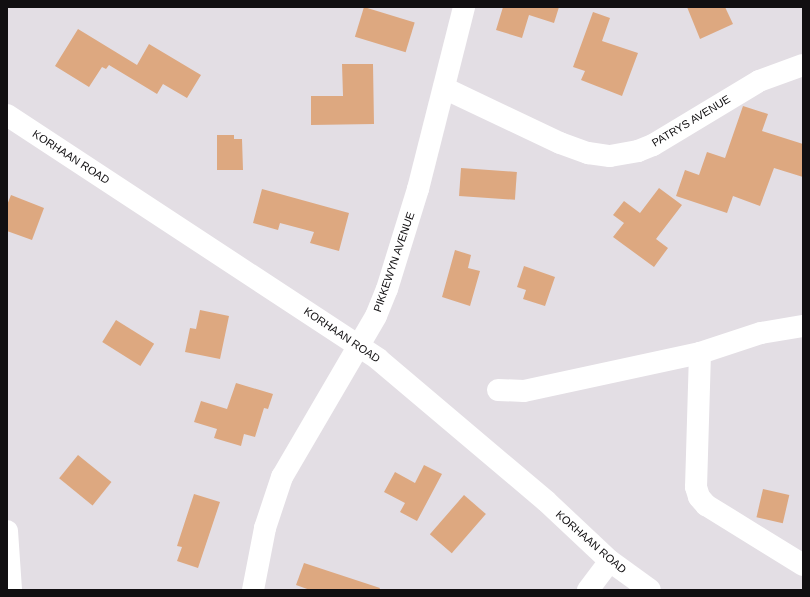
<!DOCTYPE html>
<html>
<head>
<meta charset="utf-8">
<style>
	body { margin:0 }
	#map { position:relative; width:810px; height:597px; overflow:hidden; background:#e3dee4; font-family:Arial,sans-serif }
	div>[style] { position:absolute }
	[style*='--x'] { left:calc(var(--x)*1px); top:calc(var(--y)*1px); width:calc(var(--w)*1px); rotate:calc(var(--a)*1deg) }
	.building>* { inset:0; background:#dda880; transform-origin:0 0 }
	.minor>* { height:22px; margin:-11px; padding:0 11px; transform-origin:11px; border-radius:11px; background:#fff }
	span { translate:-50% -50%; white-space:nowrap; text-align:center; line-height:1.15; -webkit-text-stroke:4px #fff; paint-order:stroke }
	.street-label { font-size:11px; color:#110f11 }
	.frame { position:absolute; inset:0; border:8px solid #110f11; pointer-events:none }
</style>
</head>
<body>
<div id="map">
	<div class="building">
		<div style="left:364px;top:7px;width:53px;height:31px;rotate:17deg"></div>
		<div style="clip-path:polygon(503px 7px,559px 7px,554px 23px,529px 15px,522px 38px,496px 30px)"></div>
		<div style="clip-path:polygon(687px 7px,725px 7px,733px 24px,700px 39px)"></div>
		<div style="clip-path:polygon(593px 12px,610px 18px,602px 41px,638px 53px,622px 96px,581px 80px,585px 71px,573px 67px)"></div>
		<div style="clip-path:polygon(78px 29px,137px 65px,149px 44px,201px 75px,187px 98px,163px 84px,157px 94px,109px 65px,106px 69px,102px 67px,89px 87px,55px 66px)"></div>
		<div style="clip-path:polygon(342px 64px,373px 64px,374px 124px,311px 125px,311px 96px,343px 96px)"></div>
		<div style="clip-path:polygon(743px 106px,768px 114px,762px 131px,803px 144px,803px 177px,774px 168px,760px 206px,733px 196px,727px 213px,676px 196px,685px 170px,699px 175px,707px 152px,725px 158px)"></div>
		<div style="clip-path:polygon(217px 135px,234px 135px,234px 139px,242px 139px,243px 170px,217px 170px)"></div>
		<div style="left:461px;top:168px;width:56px;height:28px;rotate:4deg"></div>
		<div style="clip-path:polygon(659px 188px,682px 205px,656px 239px,668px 248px,654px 267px,613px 237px,624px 223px,613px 215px,624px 201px,640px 213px)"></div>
		<div style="clip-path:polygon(262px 189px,349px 213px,339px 251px,310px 243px,314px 232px,280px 223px,278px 230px,253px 223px)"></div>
		<div style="clip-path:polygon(11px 195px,44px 208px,32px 240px,7px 231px,7px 205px)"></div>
		<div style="clip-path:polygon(455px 250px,471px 255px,468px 268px,480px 271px,470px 306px,442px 297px)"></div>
		<div style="clip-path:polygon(524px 266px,555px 277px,545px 306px,523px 299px,526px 290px,517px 287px)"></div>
		<div style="clip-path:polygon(200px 310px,229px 316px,220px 359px,185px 352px,190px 328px,196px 329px)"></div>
		<div style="left:116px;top:320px;width:45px;height:26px;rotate:32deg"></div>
		<div style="clip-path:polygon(236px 383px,273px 394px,268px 409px,264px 408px,255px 437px,244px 434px,241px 446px,214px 438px,217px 429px,194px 422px,201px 401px,227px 409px)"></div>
		<div style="left:78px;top:455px;width:43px;height:30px;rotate:39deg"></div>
		<div style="clip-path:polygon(424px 465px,442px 474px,417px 521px,400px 512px,405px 503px,384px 492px,395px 472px,415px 483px)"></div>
		<div style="left:763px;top:489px;width:27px;height:29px;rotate:13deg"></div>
		<div style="clip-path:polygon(194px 494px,220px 502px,198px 568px,177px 561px,182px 547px,177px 546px)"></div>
		<div style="left:464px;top:495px;width:29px;height:52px;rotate:41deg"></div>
		<div style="clip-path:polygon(304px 563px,380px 588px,379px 590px,310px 590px,296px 585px)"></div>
	</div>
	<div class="minor">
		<div style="--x:444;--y:88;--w:128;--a:25.4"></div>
		<div style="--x:560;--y:143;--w:30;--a:20"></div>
		<div style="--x:588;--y:153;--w:22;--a:8"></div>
		<div style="--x:610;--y:156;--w:28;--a:-10"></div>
		<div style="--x:638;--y:151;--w:16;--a:-22"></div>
		<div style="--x:653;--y:145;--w:124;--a:-31.1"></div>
		<div style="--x:759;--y:81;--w:47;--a:-20"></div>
		<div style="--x:7;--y:115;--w:444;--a:33.3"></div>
		<div style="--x:378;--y:359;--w:220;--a:40.2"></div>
		<div style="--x:546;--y:501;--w:88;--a:43.2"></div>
		<div style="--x:610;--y:561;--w:49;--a:35.9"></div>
		<div style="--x:700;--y:353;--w:64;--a:-18.2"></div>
		<div style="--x:761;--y:333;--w:43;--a:-9.5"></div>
		<div style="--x:498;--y:390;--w:26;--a:2"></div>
		<div style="--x:524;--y:391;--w:180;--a:-12.2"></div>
		<div style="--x:700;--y:353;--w:134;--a:91.7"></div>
		<div style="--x:696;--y:487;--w:10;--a:73"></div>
		<div style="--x:699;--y:497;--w:11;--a:49"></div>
		<div style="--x:706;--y:505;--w:114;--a:31.7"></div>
		<div style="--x:7;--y:531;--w:59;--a:86.1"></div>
		<div style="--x:253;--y:590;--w:63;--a:-79"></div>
		<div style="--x:265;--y:528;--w:54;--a:-71.6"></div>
		<div style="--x:282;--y:477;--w:186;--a:-59.7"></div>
		<div style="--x:376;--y:316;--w:29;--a:-68"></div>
		<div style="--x:387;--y:289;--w:105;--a:-72.8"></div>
		<div style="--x:418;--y:189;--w:188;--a:-75.8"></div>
		<div style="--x:588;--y:590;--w:36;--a:-53"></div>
	</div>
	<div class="street-label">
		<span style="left:691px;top:121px;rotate:-31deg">PATRYS AVENUE</span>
		<span style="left:71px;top:157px;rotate:33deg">KORHAAN ROAD</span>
		<span style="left:394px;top:262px;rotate:-71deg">PIKKEWYN AVENUE</span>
		<span style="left:342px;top:335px;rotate:34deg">KORHAAN ROAD</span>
		<span style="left:591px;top:542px;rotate:41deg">KORHAAN ROAD</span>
	</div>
	<div class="frame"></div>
</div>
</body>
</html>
